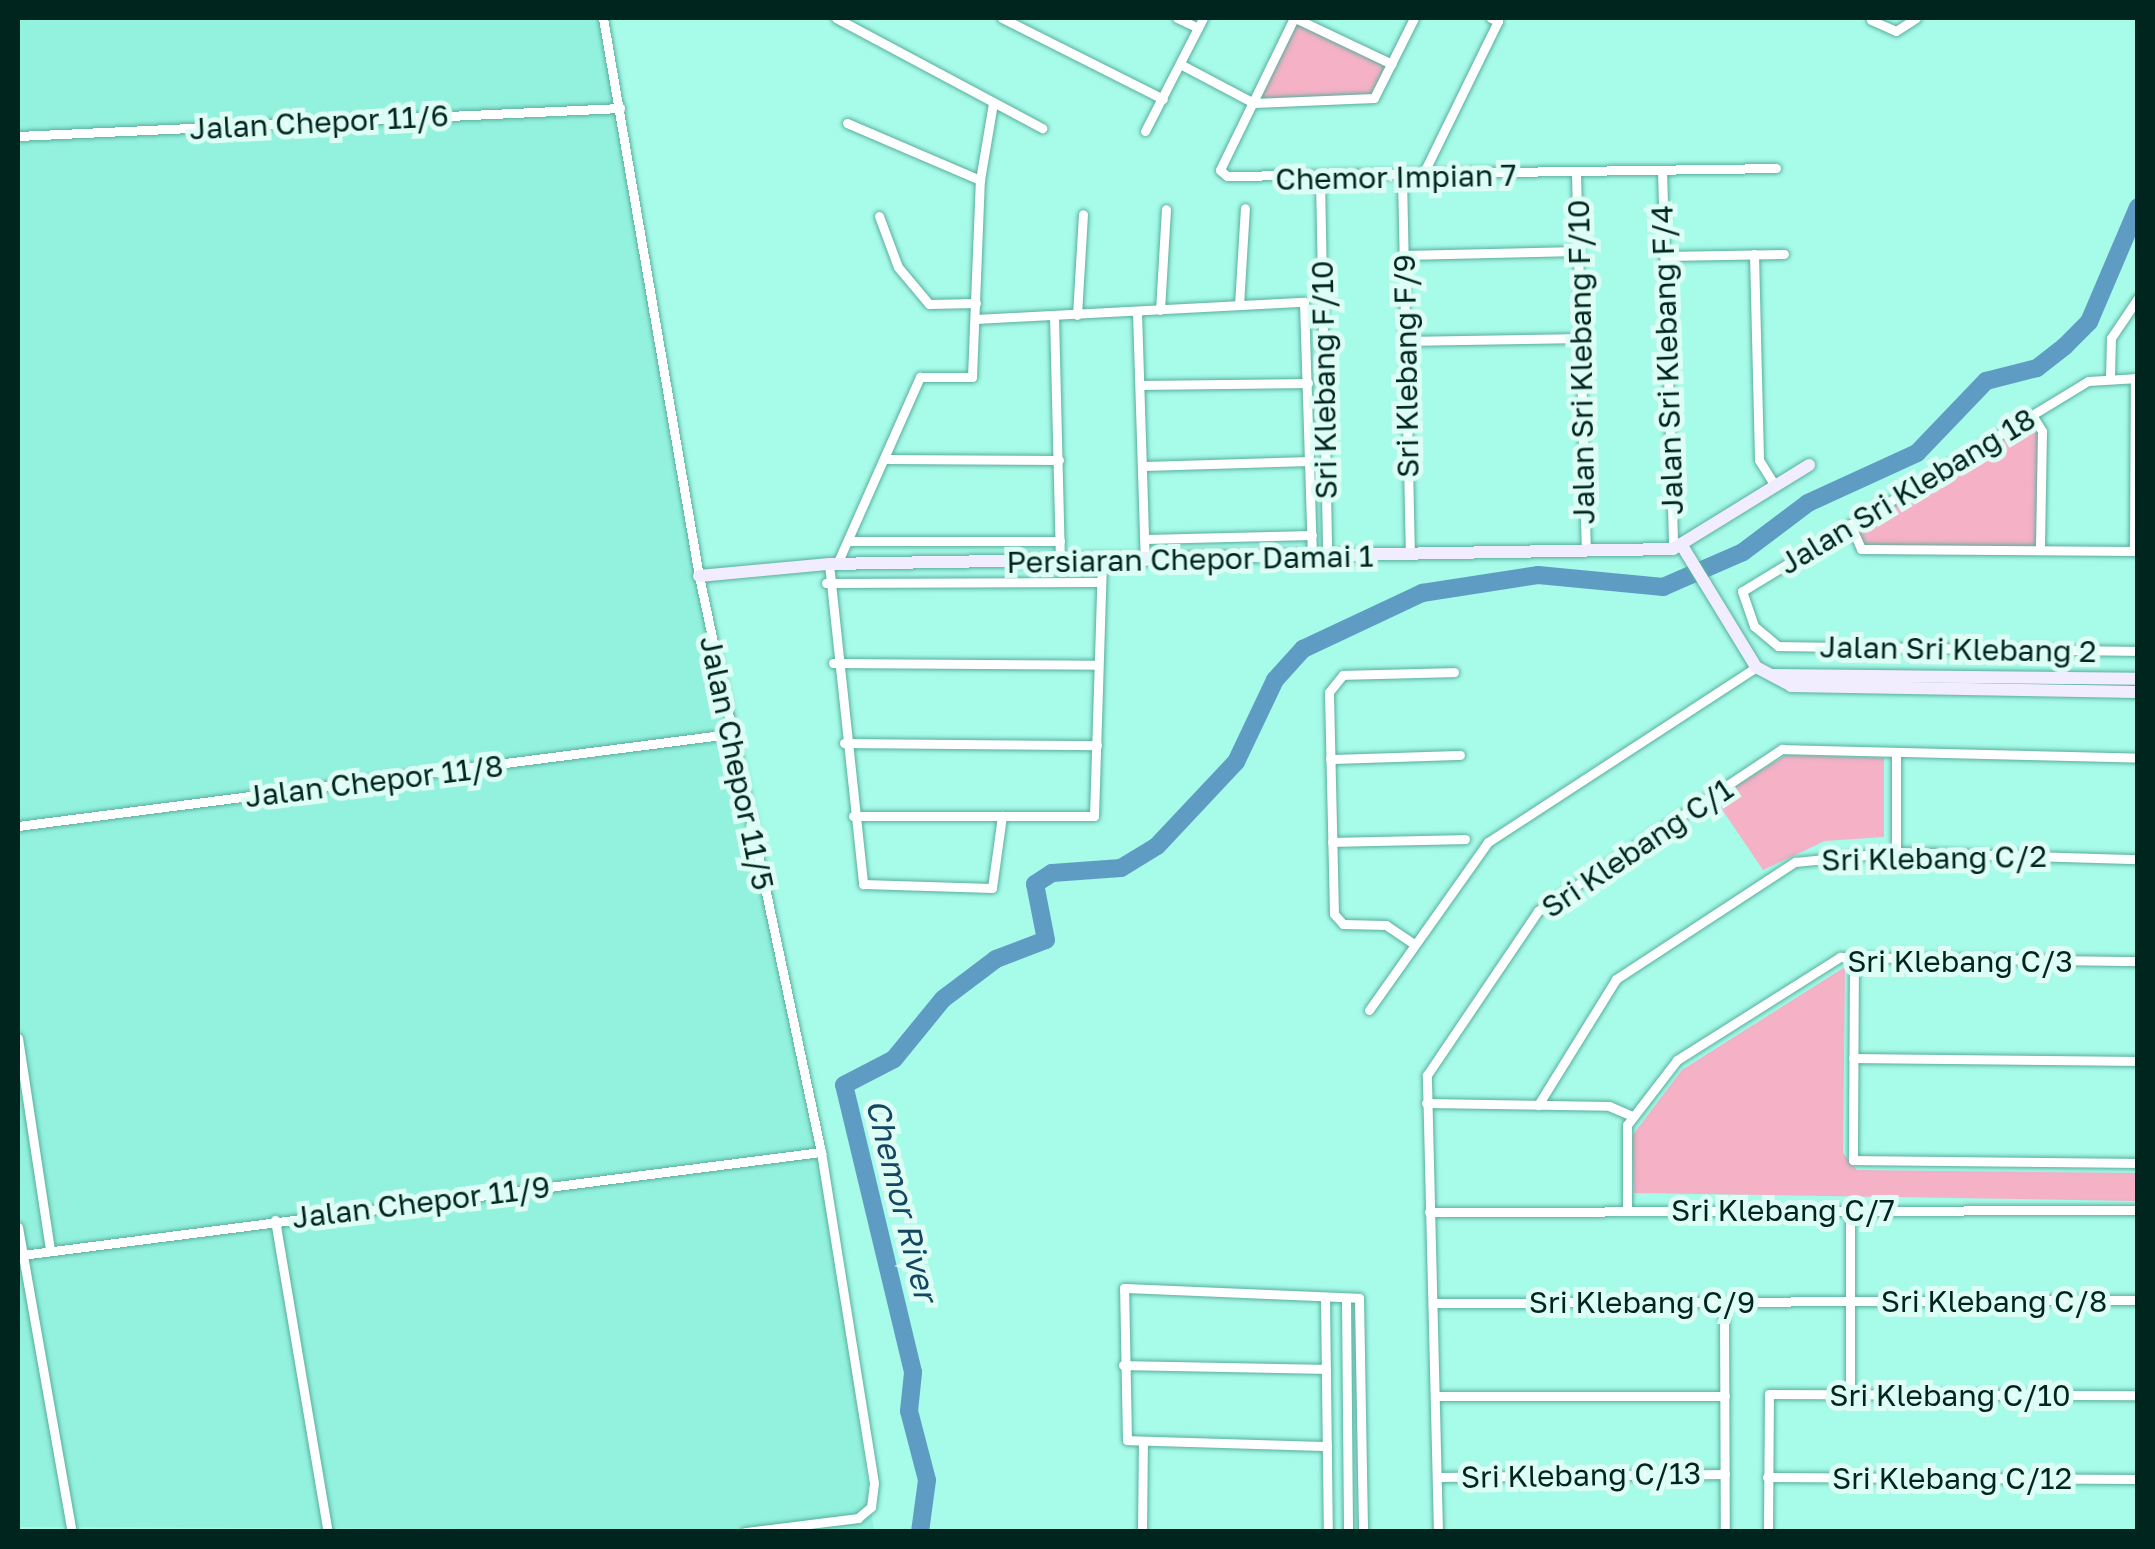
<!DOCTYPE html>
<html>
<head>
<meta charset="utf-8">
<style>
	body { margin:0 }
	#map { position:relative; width:2155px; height:1549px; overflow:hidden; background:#a7fbe9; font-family:"Golos Text",sans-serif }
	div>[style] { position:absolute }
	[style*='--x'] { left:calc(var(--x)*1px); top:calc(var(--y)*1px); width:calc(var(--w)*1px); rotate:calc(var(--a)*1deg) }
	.built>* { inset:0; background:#93f2de }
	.green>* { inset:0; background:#f5b1c6 }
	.river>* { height:18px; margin:-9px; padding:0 9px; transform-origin:9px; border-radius:9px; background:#5f9cc4 }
	.roads { filter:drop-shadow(0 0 2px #59ae9d) drop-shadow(0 0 2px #59ae9d) }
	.street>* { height:9px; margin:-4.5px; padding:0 4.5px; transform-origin:4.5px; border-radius:4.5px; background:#fff }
	.secondary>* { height:12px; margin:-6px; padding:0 6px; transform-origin:6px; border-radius:6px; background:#f2ecff }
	span { translate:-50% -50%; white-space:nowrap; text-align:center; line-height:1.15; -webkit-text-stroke:10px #ddfdf5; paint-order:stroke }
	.street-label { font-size:30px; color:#00241e }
	.water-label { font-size:32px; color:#144561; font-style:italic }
	.frame { position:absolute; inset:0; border:20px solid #00241e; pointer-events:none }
</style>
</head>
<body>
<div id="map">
	<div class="built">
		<div style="clip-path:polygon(18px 18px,606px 18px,699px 576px,821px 1152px,874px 1531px,18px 1527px)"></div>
	</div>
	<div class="green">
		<div style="clip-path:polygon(1294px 18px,1392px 64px,1374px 98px,1254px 103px)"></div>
		<div style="clip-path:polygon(2032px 415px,2042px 431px,2040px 550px,1861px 549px,1850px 524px)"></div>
		<div style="clip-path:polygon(1786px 755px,1884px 758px,1884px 837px,1825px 841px,1763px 870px,1715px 799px)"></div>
		<div style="clip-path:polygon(1845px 967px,1843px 1153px,1857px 1170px,2137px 1173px,2137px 1201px,1634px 1193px,1632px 1136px,1682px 1070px)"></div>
	</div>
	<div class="river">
		<div style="--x:920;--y:1532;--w:52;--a:-82.3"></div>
		<div style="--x:927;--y:1480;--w:71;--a:-104.6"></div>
		<div style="--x:909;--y:1411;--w:39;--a:-84"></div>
		<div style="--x:913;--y:1372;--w:295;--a:-103.5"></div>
		<div style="--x:844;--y:1085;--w:56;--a:-27.5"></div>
		<div style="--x:894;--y:1059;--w:77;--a:-50.8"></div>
		<div style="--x:943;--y:999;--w:66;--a:-37"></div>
		<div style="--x:996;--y:959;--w:53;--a:-20.8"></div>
		<div style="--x:1046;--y:940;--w:57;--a:-101.1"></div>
		<div style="--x:1035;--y:884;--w:20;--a:-33"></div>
		<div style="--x:1052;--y:873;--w:69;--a:-4.1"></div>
		<div style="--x:1121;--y:868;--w:42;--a:-31.4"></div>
		<div style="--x:1157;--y:846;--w:115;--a:-46.8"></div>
		<div style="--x:1236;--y:762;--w:91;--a:-64.6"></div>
		<div style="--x:1275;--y:680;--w:42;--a:-47.9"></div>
		<div style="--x:1303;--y:649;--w:132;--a:-25.2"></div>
		<div style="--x:1422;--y:593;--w:117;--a:-8.8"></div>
		<div style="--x:1538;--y:575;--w:126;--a:5.5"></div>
		<div style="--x:1663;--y:587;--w:87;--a:-23.6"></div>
		<div style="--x:1743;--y:552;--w:81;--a:-37"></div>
		<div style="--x:1808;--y:503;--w:120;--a:-24.6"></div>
		<div style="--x:1917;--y:453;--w:100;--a:-46.2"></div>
		<div style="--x:1986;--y:381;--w:53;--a:-14.3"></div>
		<div style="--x:2037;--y:368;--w:36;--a:-38"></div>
		<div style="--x:2065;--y:346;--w:34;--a:-45"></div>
		<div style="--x:2089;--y:322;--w:125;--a:-66.9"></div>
	</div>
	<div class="roads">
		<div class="street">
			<div style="--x:603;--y:18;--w:566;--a:80.24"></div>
			<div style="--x:699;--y:576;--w:589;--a:78.04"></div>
			<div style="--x:821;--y:1152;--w:335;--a:80.9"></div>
			<div style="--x:874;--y:1483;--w:24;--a:97"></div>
			<div style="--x:871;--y:1507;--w:17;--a:140"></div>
			<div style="--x:858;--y:1518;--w:114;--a:172.9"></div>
			<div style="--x:836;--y:18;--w:234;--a:28.1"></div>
			<div style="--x:1002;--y:18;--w:180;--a:26.7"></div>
			<div style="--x:1177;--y:18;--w:23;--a:25"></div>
			<div style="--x:1294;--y:18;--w:169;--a:116"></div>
			<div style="--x:1220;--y:170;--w:9;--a:41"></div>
			<div style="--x:1227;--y:176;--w:549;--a:-0.83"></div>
			<div style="--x:1295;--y:18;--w:107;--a:25.4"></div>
			<div style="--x:1871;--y:20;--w:27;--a:24"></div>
			<div style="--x:1896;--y:31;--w:24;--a:-33"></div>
			<div style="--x:1180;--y:64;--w:84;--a:27.8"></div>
			<div style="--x:1254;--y:103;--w:120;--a:-2.4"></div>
			<div style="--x:1374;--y:98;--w:89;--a:-63.4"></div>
			<div style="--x:847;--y:123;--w:145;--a:23.2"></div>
			<div style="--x:980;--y:180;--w:78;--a:-80.4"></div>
			<div style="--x:1145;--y:131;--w:127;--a:-62.8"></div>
			<div style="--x:18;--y:136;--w:603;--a:-2.66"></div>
			<div style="--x:1425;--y:170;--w:166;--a:-63.9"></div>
			<div style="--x:1498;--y:21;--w:8;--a:-157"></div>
			<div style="--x:1662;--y:170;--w:379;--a:88.3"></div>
			<div style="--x:1576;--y:173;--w:378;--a:88.5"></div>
			<div style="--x:1402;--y:177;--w:378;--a:88.8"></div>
			<div style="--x:1320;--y:179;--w:378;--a:88.9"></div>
			<div style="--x:879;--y:216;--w:54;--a:69.6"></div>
			<div style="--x:898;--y:267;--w:48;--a:50"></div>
			<div style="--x:929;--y:304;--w:47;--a:-1.2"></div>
			<div style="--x:1754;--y:254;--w:206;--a:88.6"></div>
			<div style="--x:1759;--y:460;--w:31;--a:58"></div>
			<div style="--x:1404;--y:255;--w:174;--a:-1.3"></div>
			<div style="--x:1664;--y:256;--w:120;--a:-1"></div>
			<div style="--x:1239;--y:305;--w:97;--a:-86.5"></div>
			<div style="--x:1160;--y:310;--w:101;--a:-86.6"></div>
			<div style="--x:1137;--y:312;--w:249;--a:88.2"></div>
			<div style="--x:1077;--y:315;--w:101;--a:-86.6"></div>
			<div style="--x:1054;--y:316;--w:246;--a:88.6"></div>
			<div style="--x:975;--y:319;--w:329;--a:-3"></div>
			<div style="--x:1304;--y:302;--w:256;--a:88.2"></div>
			<div style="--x:1407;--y:341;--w:173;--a:-1"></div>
			<div style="--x:2110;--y:378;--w:40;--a:-88.6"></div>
			<div style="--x:2111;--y:338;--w:48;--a:-56"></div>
			<div style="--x:2138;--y:378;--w:50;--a:176.6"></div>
			<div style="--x:2088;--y:381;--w:405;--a:148.7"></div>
			<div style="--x:1742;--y:591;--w:37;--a:71"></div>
			<div style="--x:1754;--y:626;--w:31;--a:40"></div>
			<div style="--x:1778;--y:646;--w:360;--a:0.8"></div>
			<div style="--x:1143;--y:385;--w:165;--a:-0.7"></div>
			<div style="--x:2032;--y:415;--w:19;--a:58"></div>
			<div style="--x:2042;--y:431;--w:119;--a:91"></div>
			<div style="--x:885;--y:459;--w:174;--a:0.3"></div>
			<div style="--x:1144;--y:466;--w:166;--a:-1.7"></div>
			<div style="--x:1850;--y:524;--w:27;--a:66"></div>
			<div style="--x:1861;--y:549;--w:277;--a:0.4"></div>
			<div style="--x:1145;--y:539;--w:167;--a:-1.4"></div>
			<div style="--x:848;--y:541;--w:212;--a:0"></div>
			<div style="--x:2134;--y:551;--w:173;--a:-89.7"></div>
			<div style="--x:829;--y:564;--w:322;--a:83.9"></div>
			<div style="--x:863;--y:884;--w:129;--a:1.8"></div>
			<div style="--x:992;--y:888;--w:73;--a:-82.1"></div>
			<div style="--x:837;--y:564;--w:205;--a:-66.1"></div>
			<div style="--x:920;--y:377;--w:52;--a:0"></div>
			<div style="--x:972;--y:377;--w:197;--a:-87.7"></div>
			<div style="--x:826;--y:583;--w:272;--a:-0.2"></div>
			<div style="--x:833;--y:663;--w:264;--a:0.4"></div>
			<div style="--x:844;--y:743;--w:253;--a:0.5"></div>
			<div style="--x:1896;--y:752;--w:100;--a:90"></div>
			<div style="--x:1330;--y:759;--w:130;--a:-1.8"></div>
			<div style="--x:853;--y:816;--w:241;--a:0"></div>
			<div style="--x:1094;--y:816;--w:255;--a:-88.2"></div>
			<div style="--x:18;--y:826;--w:717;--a:-7.37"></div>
			<div style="--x:1332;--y:842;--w:133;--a:-1.3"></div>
			<div style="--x:1414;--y:944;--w:34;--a:-146"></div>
			<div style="--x:1386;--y:925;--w:43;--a:-178.7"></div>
			<div style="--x:1343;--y:924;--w:13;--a:-132"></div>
			<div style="--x:1334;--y:914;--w:222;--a:-91.3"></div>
			<div style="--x:1329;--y:692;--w:22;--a:-51"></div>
			<div style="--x:1343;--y:675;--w:111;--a:-1.5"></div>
			<div style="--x:1854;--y:956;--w:204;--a:90.3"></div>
			<div style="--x:1853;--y:1160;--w:285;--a:0.6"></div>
			<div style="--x:1369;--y:1010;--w:206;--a:-54.7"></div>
			<div style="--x:1488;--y:842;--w:320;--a:-33.1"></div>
			<div style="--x:18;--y:1038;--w:214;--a:81.4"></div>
			<div style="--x:1853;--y:1058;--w:285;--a:0.6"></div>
			<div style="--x:1426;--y:1103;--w:183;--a:0.9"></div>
			<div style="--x:1609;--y:1106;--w:25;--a:23"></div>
			<div style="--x:1538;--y:1105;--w:148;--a:-58.2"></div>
			<div style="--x:1616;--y:979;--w:214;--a:-33.2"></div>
			<div style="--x:1795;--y:862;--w:101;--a:-5.7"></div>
			<div style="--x:1896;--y:852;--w:242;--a:1.7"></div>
			<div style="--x:1627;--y:1209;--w:84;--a:-90"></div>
			<div style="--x:1627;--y:1125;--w:82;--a:-52.4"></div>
			<div style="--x:1677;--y:1060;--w:193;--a:-32.3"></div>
			<div style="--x:1840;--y:957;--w:298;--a:0.8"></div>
			<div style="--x:1850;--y:1210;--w:185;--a:90"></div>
			<div style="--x:1429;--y:1212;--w:709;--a:-0.16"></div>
			<div style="--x:275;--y:1220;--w:316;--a:80.4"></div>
			<div style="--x:18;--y:1227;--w:310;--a:80"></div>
			<div style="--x:22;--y:1255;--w:806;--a:-7.35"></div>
			<div style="--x:1325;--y:1297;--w:235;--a:89.3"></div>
			<div style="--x:1346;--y:1298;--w:234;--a:89.5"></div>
			<div style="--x:1724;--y:1302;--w:230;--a:89.8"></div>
			<div style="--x:1433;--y:1303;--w:705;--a:-0.24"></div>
			<div style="--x:1123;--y:1365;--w:203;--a:1.1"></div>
			<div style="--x:1435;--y:1396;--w:290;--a:0"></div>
			<div style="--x:1327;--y:1446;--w:200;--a:-178.3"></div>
			<div style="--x:1127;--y:1440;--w:152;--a:-91.1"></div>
			<div style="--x:1124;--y:1288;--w:235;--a:2.4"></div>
			<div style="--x:1359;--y:1298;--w:234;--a:89"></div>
			<div style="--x:1437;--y:1477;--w:288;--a:-0.6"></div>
			<div style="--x:1767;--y:1477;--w:371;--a:0.3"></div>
			<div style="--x:1142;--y:1532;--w:91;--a:-89.4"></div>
			<div style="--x:1438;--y:1532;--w:457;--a:-91.4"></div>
			<div style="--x:1427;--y:1075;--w:198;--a:-55.9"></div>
			<div style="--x:1538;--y:911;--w:293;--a:-33.6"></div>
			<div style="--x:1782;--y:749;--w:356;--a:1.4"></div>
			<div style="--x:1768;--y:1532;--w:138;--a:-89.6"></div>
			<div style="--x:1769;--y:1394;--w:369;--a:0.2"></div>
		</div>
		<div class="secondary">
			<div style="--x:1681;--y:544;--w:144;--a:58.6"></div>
			<div style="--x:1756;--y:667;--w:40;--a:28"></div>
			<div style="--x:1791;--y:686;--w:347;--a:1"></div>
			<div style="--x:699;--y:576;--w:131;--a:-5.3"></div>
			<div style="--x:829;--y:564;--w:844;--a:-1.02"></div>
			<div style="--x:1673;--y:549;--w:160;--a:-31.7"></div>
			<div style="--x:1774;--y:675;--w:364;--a:0.6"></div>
		</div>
	</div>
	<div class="street-label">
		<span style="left:319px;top:122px;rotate:-3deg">Jalan Chepor 11/6</span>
		<span style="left:1396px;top:177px;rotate:-1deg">Chemor Impian 7</span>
		<span style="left:1667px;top:360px;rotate:-92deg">Jalan Sri Klebang F/4</span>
		<span style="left:1581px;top:362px;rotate:-91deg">Jalan Sri Klebang F/10</span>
		<span style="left:1406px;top:366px;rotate:-91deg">Sri Klebang F/9</span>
		<span style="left:1324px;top:380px;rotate:-91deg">Sri Klebang F/10</span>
		<span style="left:1907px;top:491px;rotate:-31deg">Jalan Sri Klebang 18</span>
		<span style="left:1190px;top:559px;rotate:-1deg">Persiaran Chepor Damai 1</span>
		<span style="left:1958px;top:649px;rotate:1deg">Jalan Sri Klebang 2</span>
		<span style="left:737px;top:763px;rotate:78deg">Jalan Chepor 11/5</span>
		<span style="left:374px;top:781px;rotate:-7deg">Jalan Chepor 11/8</span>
		<span style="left:1637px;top:848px;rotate:-34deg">Sri Klebang C/1</span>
		<span style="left:1934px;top:858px;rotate:-1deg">Sri Klebang C/2</span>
		<span style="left:1960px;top:961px">Sri Klebang C/3</span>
		<span style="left:421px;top:1202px;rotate:-7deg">Jalan Chepor 11/9</span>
		<span style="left:1783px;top:1210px">Sri Klebang C/7</span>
		<span style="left:1994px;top:1301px">Sri Klebang C/8</span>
		<span style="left:1642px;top:1302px">Sri Klebang C/9</span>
		<span style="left:1950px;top:1395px">Sri Klebang C/10</span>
		<span style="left:1581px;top:1475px;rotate:-1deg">Sri Klebang C/13</span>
		<span style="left:1952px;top:1478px">Sri Klebang C/12</span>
	</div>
	<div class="water-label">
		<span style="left:902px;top:1200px;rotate:76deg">Chemor River</span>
	</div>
	<div class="frame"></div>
</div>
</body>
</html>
